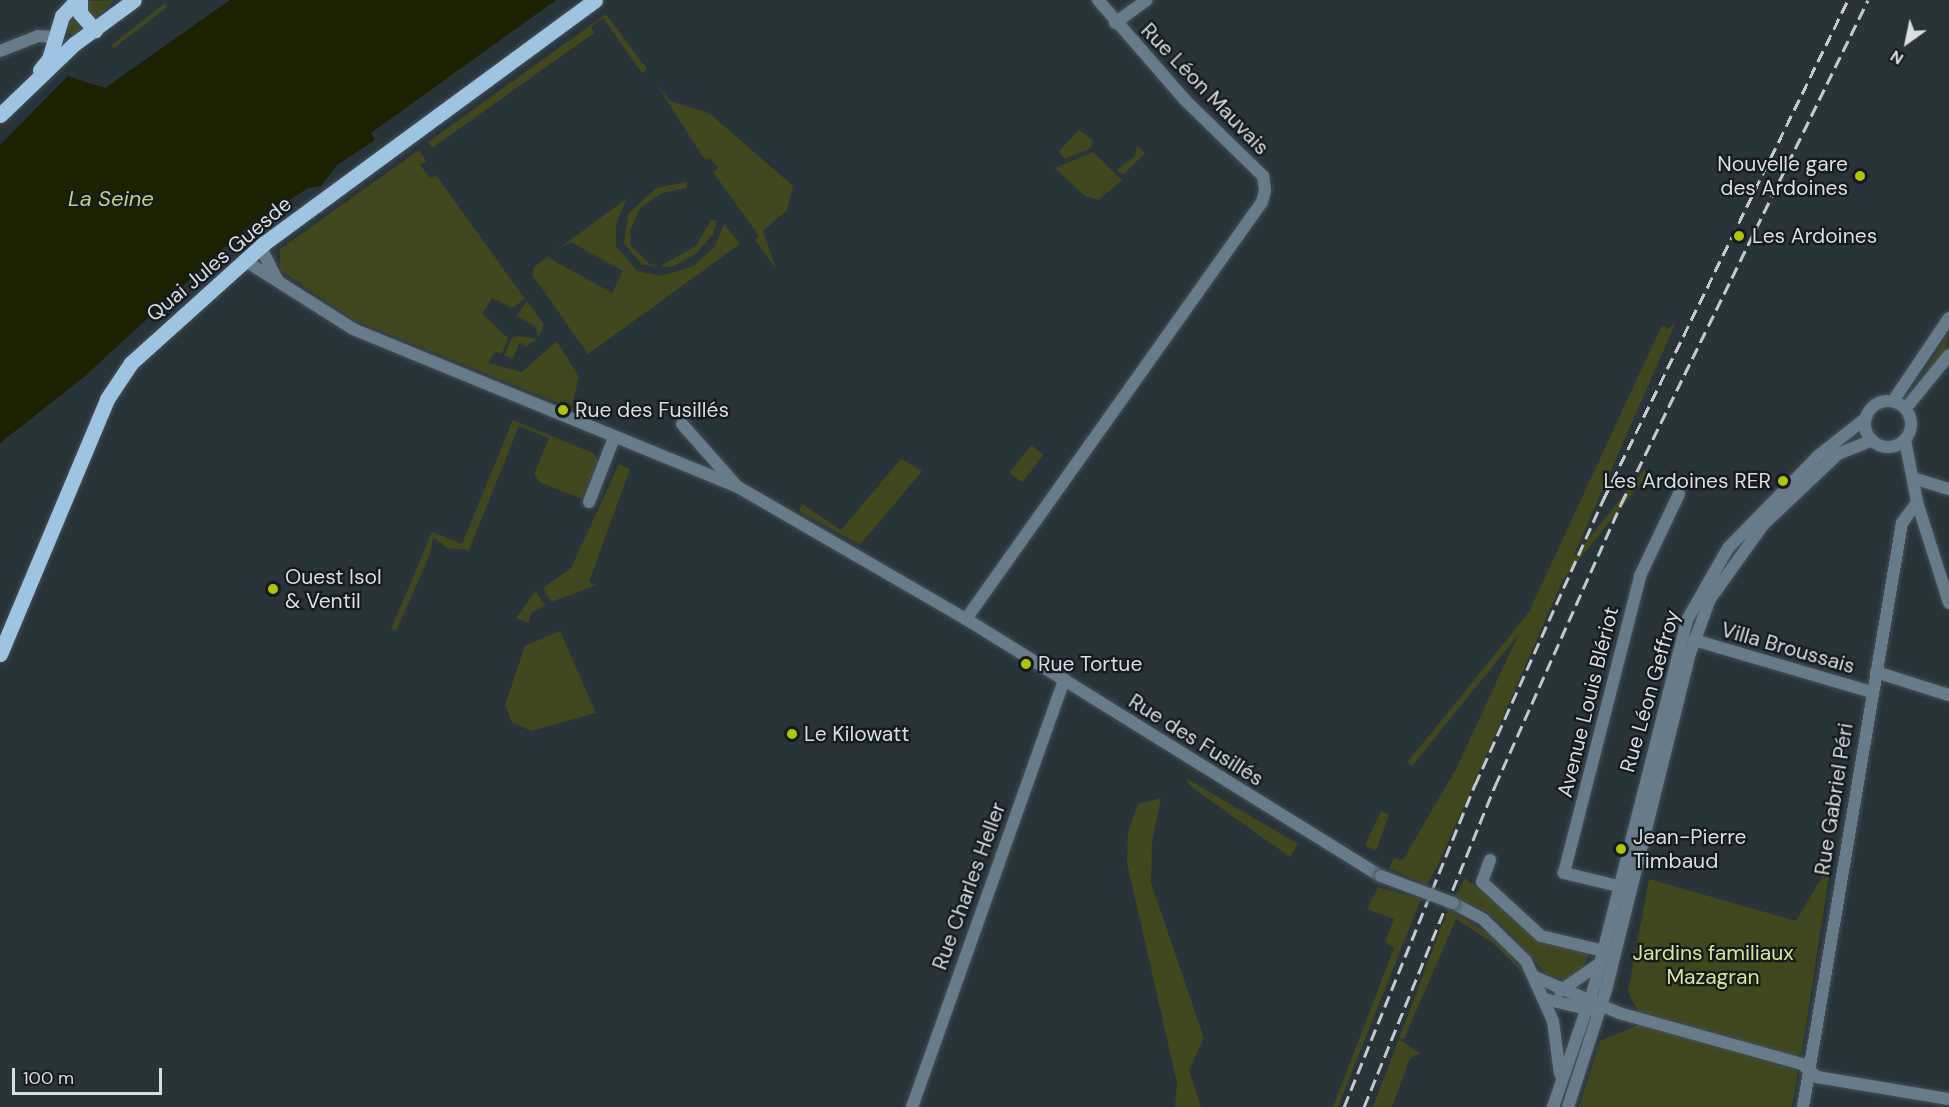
<!DOCTYPE html>
<html>
<head>
<meta charset="utf-8">
<style>
	body { margin:0 }
	#map { position:relative; width:1949px; height:1107px; overflow:hidden; background:#28333a; font-family:"DM Sans",sans-serif }
	div>[style] { position:absolute }
	[style*='--x'] { left:calc(var(--x)*1px); top:calc(var(--y)*1px); width:calc(var(--w)*1px); rotate:calc(var(--a)*1deg) }
	.green>* { inset:0; background:#40471d; transform-origin:0 0 }
	.water>* { inset:0; background:#1c2200 }
	.roads { filter:drop-shadow(0 0 2px #444e55) drop-shadow(0 0 2px #444e55) }
	.minor>* { height:12px; margin:-6px; padding:0 6px; transform-origin:6px; border-radius:6px; background:#687b89 }
	.minor>.ring { margin:-6px; padding:0; box-sizing:content-box; background:none; border:12px solid #687b89; border-radius:50% }
	.major>* { height:15px; margin:-7.5px; padding:0 7.5px; transform-origin:7.5px; border-radius:7.5px; background:#9dc5e1 }
	.rail>* { height:3px; margin-top:-1.5px; transform-origin:0; background:repeating-linear-gradient(90deg,#c3c9cf 0 12px,transparent 0 18px) }
	.bridges { filter:drop-shadow(0 0 2px #444e55) drop-shadow(0 0 2px #444e55) }
	.minor-bridge>* { height:12px; margin:-6px; padding:0 6px; transform-origin:6px; border-radius:6px; background:#687b89 }
	.dots>* { width:16px; height:16px; translate:-50% -50%; box-sizing:border-box; border:3px solid #151a1d; border-radius:50% }
	span { translate:-50% -50%; white-space:nowrap; text-align:center; line-height:1.15; -webkit-text-stroke:4.5px #151a1d; paint-order:stroke }
	.street-label { font-size:21px; color:#d8dee3 }
	.poi-label { font-size:21px; color:#d8dee3 }
	.right { translate:-100% -50%; text-align:right }
	.left { translate:0 -50%; text-align:left }
	.park-label { font-size:21px; color:#d6e59a }
	.water-label { font-size:22px; color:#c2d086; font-style:italic }
	.north { position:absolute; left:1877px; top:12px; width:60px; height:60px; -webkit-text-stroke:4px #151a1d; paint-order:stroke; rotate:213deg; font-size:16px; font-weight:700; line-height:24px; text-align:center; color:#d8dee3 }
	.north::after { content:''; display:block; margin:auto; width:21px; height:27px; background:#d8dee3; clip-path:polygon(50% 0,100% 100%,50% 72%,0 100%) }
	.scale { position:absolute; left:12px; top:1068px; width:150px; height:27px; box-sizing:border-box; border:3px solid #d8dee3; border-top:0; padding-left:8px; font-size:18px; line-height:21px; white-space:nowrap; color:#d8dee3; -webkit-text-stroke:4px #151a1d; paint-order:stroke }
</style>
</head>
<body>
<div id="map">
	<div class="green">
		<div style="clip-path:polygon(115px 0,94px 21px,90px 19px,85px 1px)"></div>
		<div style="clip-path:polygon(165px 3px,167px 7px,114px 48px,112px 45px)"></div>
		<div style="clip-path:polygon(71px 10px,83px 28px,72px 36px,63px 25px)"></div>
		<div style="clip-path:polygon(606px 14px,647px 69px,642px 73px,603px 18px,591px 27px,594px 33px,432px 148px,428px 142px)"></div>
		<div style="clip-path:polygon(655px 82px,670px 101px,709px 113px,793px 186px,787px 210px,763px 231px,776px 269px,755px 240px,759px 236px,713px 172px,718px 168px,710px 158px,705px 160px)"></div>
		<div style="clip-path:polygon(1079px 130px,1093px 140px,1090px 149px,1064px 159px,1059px 151px)"></div>
		<div style="clip-path:polygon(1137px 146px,1145px 153px,1123px 175px,1117px 170px,1135px 156px)"></div>
		<div style="clip-path:polygon(419px 150px,426px 161px,420px 165px,430px 178px,436px 175px,525px 299px,512px 308px,492px 298px,482px 314px,508px 338px,502px 354px,495px 352px,488px 363px,522px 372px,557px 341px,579px 377px,571px 408px,354px 320px,280px 270px,280px 249px)"></div>
		<div style="clip-path:polygon(1093px 152px,1122px 180px,1099px 200px,1085px 196px,1055px 168px)"></div>
		<div style="clip-path:polygon(687px 182px,687px 188px,662px 193px,640px 208px,630px 231px,631px 246px,650px 264px,660px 266px,696px 246px,711px 220px,717px 221px,713px 234px,696px 254px,672px 267px,642px 265px,624px 243px,628px 214px,656px 188px)"></div>
		<div style="clip-path:polygon(626px 199px,616px 225px,616px 246px,637px 271px,661px 276px,694px 266px,715px 246px,724px 224px,740px 244px,588px 354px,533px 276px,533px 268px,547px 257px,612px 293px,623px 271px,571px 242px,558px 249px)"></div>
		<div style="clip-path:polygon(527px 301px,544px 325px,538px 337px,536px 327px,517px 316px)"></div>
		<div style="clip-path:polygon(1676px 322px,1438px 865px,1427px 885px,1389px 868px,1394px 858px,1403px 860px,1456px 769px,1662px 325px,1668px 329px)"></div>
		<div style="clip-path:polygon(1948px 333px,1946px 353px,1925px 377px,1923px 375px)"></div>
		<div style="clip-path:polygon(518px 336px,537px 339px,526px 347px,520px 342px,513px 358px,504px 356px,512px 338px)"></div>
		<div style="clip-path:polygon(513px 420px,595px 454px,598px 461px,582px 499px,539px 482px,534px 474px,549px 438px,519px 426px,469px 550px,447px 548px,433px 537px,431px 552px,396px 631px,391px 629px,432px 532px,462px 544px)"></div>
		<div style="left:1031px;top:445px;width:16px;height:35px;rotate:38deg"></div>
		<div style="clip-path:polygon(901px 459px,922px 471px,860px 545px,799px 511px,802px 504px,841px 530px)"></div>
		<div style="clip-path:polygon(619px 464px,630px 469px,589px 582px,597px 585px,551px 602px,543px 588px,571px 568px)"></div>
		<div style="left:1644px;top:470px;width:6px;height:376px;rotate:39deg"></div>
		<div style="clip-path:polygon(536px 591px,545px 606px,532px 612px,528px 623px,516px 618px)"></div>
		<div style="clip-path:polygon(560px 631px,596px 713px,531px 731px,512px 722px,505px 705px,525px 646px)"></div>
		<div style="clip-path:polygon(1186px 778px,1298px 844px,1290px 857px,1190px 786px)"></div>
		<div style="clip-path:polygon(1161px 798px,1152px 841px,1151px 883px,1204px 1038px,1189px 1070px,1201px 1107px,1175px 1107px,1177px 1083px,1127px 863px,1128px 832px,1138px 804px)"></div>
		<div style="clip-path:polygon(1381px 811px,1389px 815px,1376px 851px,1365px 845px)"></div>
		<div style="clip-path:polygon(1831px 862px,1802px 1052px,1796px 1056px,1638px 1011px,1628px 992px,1649px 879px,1796px 921px)"></div>
		<div style="clip-path:polygon(1465px 878px,1543px 942px,1589px 953px,1582px 970px,1568px 980px,1547px 975px,1508px 931px,1484px 910px,1455px 897px)"></div>
		<div style="clip-path:polygon(1378px 887px,1421px 899px,1338px 1107px,1333px 1107px,1394px 948px,1385px 942px,1394px 919px,1367px 909px)"></div>
		<div style="clip-path:polygon(1448px 909px,1494px 937px,1533px 983px,1494px 944px,1456px 919px,1404px 1039px,1399px 1039px,1420px 1053px,1410px 1058px,1392px 1107px,1373px 1107px)"></div>
		<div style="clip-path:polygon(1641px 1024px,1798px 1071px,1792px 1107px,1579px 1107px,1600px 1041px)"></div>
	</div>
	<div class="water">
		<div style="clip-path:polygon(230px 0,556px 0,371px 133px,375px 140px,337px 165px,321px 186px,308px 188px,246px 228px,84px 377px,0 443px,0 145px,68px 76px,105px 88px)"></div>
	</div>
	<div class="roads">
		<div class="minor">
			<div style="--x:1115;--y:23;--w:39;--a:-36"></div>
			<div style="--x:0;--y:51;--w:41;--a:-21.5"></div>
			<div style="--x:38;--y:36;--w:18;--a:3"></div>
			<div style="--x:260;--y:246;--w:38;--a:63"></div>
			<div style="--x:244;--y:260;--w:129;--a:32.3"></div>
			<div style="--x:353;--y:329;--w:416;--a:22.3"></div>
			<div style="--x:738;--y:487;--w:263;--a:30.1"></div>
			<div style="--x:966;--y:619;--w:488;--a:31.8"></div>
			<div class="ring" style="left:1865px;top:401px;width:34px;height:34px"></div>
			<div style="--x:1893;--y:401;--w:100;--a:-56"></div>
			<div style="--x:1906;--y:408;--w:68;--a:-50.9"></div>
			<div style="--x:682;--y:424;--w:80;--a:48.5"></div>
			<div style="--x:1905;--y:440;--w:63;--a:79"></div>
			<div style="--x:1917;--y:502;--w:106;--a:72.4"></div>
			<div style="--x:1916;--y:479;--w:34;--a:17"></div>
			<div style="--x:589;--y:502;--w:69;--a:-68.7"></div>
			<div style="--x:966;--y:619;--w:511;--a:-54.63"></div>
			<div style="--x:1262;--y:202;--w:12;--a:-76"></div>
			<div style="--x:1265;--y:190;--w:14;--a:-98"></div>
			<div style="--x:1263;--y:176;--w:109;--a:-135.7"></div>
			<div style="--x:1185;--y:100;--w:133;--a:-131"></div>
			<div style="--x:1694;--y:640;--w:185;--a:16.3"></div>
			<div style="--x:1876;--y:672;--w:77;--a:17.5"></div>
			<div style="--x:1490;--y:860;--w:23;--a:110"></div>
			<div style="--x:1482;--y:882;--w:80;--a:42.5"></div>
			<div style="--x:1541;--y:936;--w:65;--a:13.4"></div>
			<div style="--x:1618;--y:886;--w:56;--a:-166.5"></div>
			<div style="--x:1564;--y:873;--w:307;--a:-75.6"></div>
			<div style="--x:1640;--y:576;--w:91;--a:-64.6"></div>
			<div style="--x:1453;--y:903;--w:34;--a:28"></div>
			<div style="--x:1483;--y:919;--w:60;--a:44.3"></div>
			<div style="--x:1526;--y:961;--w:66;--a:65.8"></div>
			<div style="--x:1553;--y:1021;--w:53;--a:82.5"></div>
			<div style="--x:1535;--y:977;--w:91;--a:23.2"></div>
			<div style="--x:1619;--y:1013;--w:190;--a:15.6"></div>
			<div style="--x:1802;--y:1064;--w:20;--a:41"></div>
			<div style="--x:1817;--y:1077;--w:134;--a:9.5"></div>
			<div style="--x:1560;--y:991;--w:47;--a:-34.7"></div>
			<div style="--x:1545;--y:999;--w:47;--a:13.4"></div>
			<div style="--x:912;--y:1107;--w:454;--a:-70.4"></div>
			<div style="--x:1553;--y:1107;--w:130;--a:-71.1"></div>
			<div style="--x:1595;--y:984;--w:375;--a:-75.8"></div>
			<div style="--x:1687;--y:620;--w:83;--a:-60.3"></div>
			<div style="--x:1728;--y:548;--w:129;--a:-45.6"></div>
			<div style="--x:1818;--y:456;--w:61;--a:-38.4"></div>
			<div style="--x:1568;--y:1107;--w:123;--a:-72"></div>
			<div style="--x:1606;--y:990;--w:344;--a:-76"></div>
			<div style="--x:1689;--y:656;--w:61;--a:-69.8"></div>
			<div style="--x:1710;--y:599;--w:91;--a:-54.4"></div>
			<div style="--x:1763;--y:525;--w:103;--a:-43.4"></div>
			<div style="--x:1838;--y:454;--w:37;--a:-22"></div>
			<div style="--x:1803;--y:1107;--w:592;--a:-80.38"></div>
			<div style="--x:1902;--y:523;--w:26;--a:-54"></div>
		</div>
		<div class="major">
			<div style="--x:80;--y:0;--w:13;--a:90"></div>
			<div style="--x:80;--y:13;--w:23;--a:49"></div>
			<div style="--x:40;--y:70;--w:14;--a:-51"></div>
			<div style="--x:49;--y:59;--w:45;--a:-73.2"></div>
			<div style="--x:62;--y:16;--w:22;--a:-47"></div>
			<div style="--x:0;--y:115;--w:103;--a:-43.8"></div>
			<div style="--x:74;--y:44;--w:74;--a:-36.3"></div>
			<div style="--x:0;--y:654;--w:277;--a:-67.2"></div>
			<div style="--x:107;--y:399;--w:43;--a:-56.3"></div>
			<div style="--x:131;--y:363;--w:178;--a:-42"></div>
			<div style="--x:263;--y:244;--w:412;--a:-36.3"></div>
		</div>
	</div>
	<div class="rail">
		<div style="--x:1344;--y:1107;--w:348;--a:-67.9"></div>
		<div style="--x:1475;--y:785;--w:315;--a:-65.8"></div>
		<div style="--x:1604;--y:498;--w:555;--a:-63.9"></div>
		<div style="--x:1364;--y:1107;--w:347;--a:-67.8"></div>
		<div style="--x:1495;--y:786;--w:309;--a:-65.9"></div>
		<div style="--x:1621;--y:504;--w:561;--a:-63.89"></div>
	</div>
	<div class="bridges">
		<div class="minor-bridge">
			<div style="--x:1381;--y:876;--w:77;--a:20.6"></div>
		</div>
	</div>
	<div class="dots">
		<div style="left:1860px;top:176px;background:#afc507"></div>
		<div style="left:1739px;top:236px;background:#afc507"></div>
		<div style="left:563px;top:410px;background:#afc507"></div>
		<div style="left:1783px;top:481px;background:#afc507"></div>
		<div style="left:273px;top:589px;background:#afc507"></div>
		<div style="left:1026px;top:664px;background:#afc507"></div>
		<div style="left:792px;top:734px;background:#afc507"></div>
		<div style="left:1621px;top:849px;background:#afc507"></div>
	</div>
	<div class="street-label">
		<span style="left:1205px;top:89px;rotate:46deg">Rue Léon Mauvais</span>
		<span style="left:219px;top:259px;rotate:-40deg">Quai Jules Guesde</span>
		<span style="left:1788px;top:648px;rotate:16deg">Villa Broussais</span>
		<span style="left:1650px;top:691px;rotate:-74deg">Rue Léon Geffroy</span>
		<span style="left:1588px;top:702px;rotate:-76deg">Avenue Louis Blériot</span>
		<span style="left:1196px;top:740px;rotate:32deg">Rue des Fusillés</span>
		<span style="left:1834px;top:799px;rotate:-81deg">Rue Gabriel Péri</span>
		<span style="left:969px;top:886px;rotate:-70deg">Rue Charles Heller</span>
	</div>
	<div class="poi-label">
		<span class="right" style="left:1848px;top:176px">Nouvelle gare<br>des Ardoines</span>
		<span class="left" style="left:1752px;top:236px">Les Ardoines</span>
		<span class="left" style="left:575px;top:410px">Rue des Fusillés</span>
		<span class="right" style="left:1771px;top:481px">Les Ardoines RER</span>
		<span class="left" style="left:285px;top:589px">Ouest Isol<br>&amp; Ventil</span>
		<span class="left" style="left:1038px;top:664px">Rue Tortue</span>
		<span class="left" style="left:804px;top:734px">Le Kilowatt</span>
		<span class="left" style="left:1633px;top:849px">Jean-Pierre<br>Timbaud</span>
	</div>
	<div class="park-label">
		<span style="left:1713px;top:965px">Jardins familiaux<br>Mazagran</span>
	</div>
	<div class="water-label">
		<span style="left:111px;top:199px">La Seine</span>
	</div>
	<div class="north">N</div>
	<div class="scale">100 m</div>
</div>
</body>
</html>
